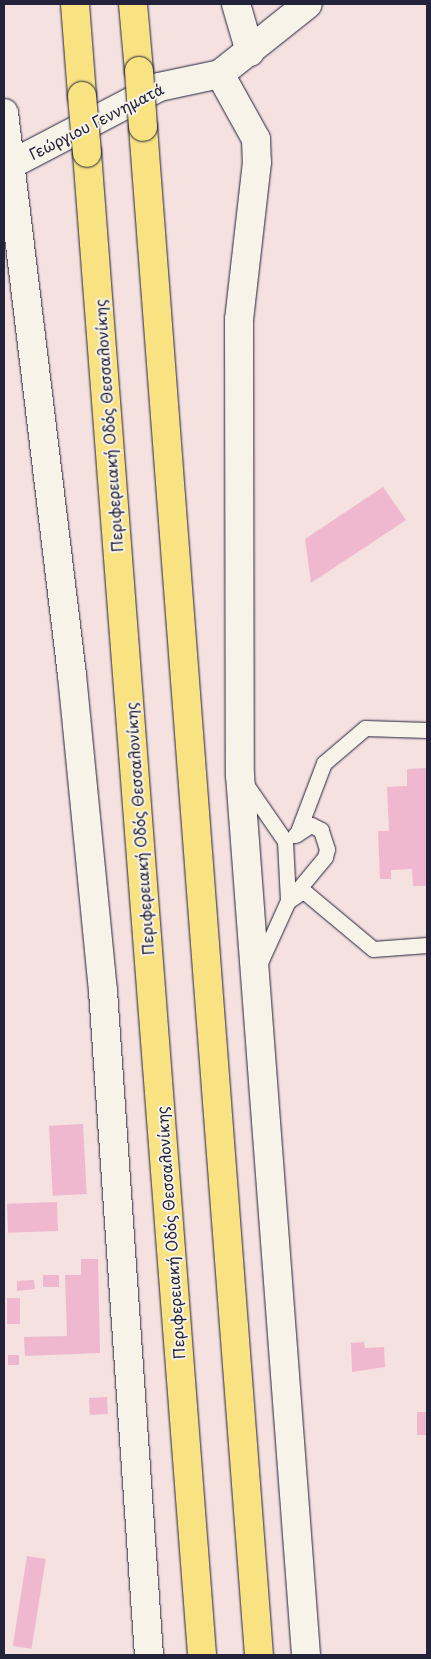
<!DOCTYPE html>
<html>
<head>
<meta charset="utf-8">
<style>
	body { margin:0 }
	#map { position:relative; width:431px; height:1659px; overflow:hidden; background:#f5e1e0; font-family:"Playpen Sans",sans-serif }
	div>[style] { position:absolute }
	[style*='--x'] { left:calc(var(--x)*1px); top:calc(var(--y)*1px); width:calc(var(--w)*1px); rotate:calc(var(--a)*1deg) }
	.building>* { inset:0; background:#efb8cf; transform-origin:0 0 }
	.roads { filter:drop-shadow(0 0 1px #22223b) drop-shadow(0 0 1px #22223b) }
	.lane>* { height:15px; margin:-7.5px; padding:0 7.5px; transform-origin:7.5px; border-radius:7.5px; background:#f7f3e8 }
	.street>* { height:28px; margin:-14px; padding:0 14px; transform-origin:14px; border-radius:14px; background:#f7f3e8 }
	.secondary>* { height:28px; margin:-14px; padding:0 14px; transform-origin:14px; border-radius:14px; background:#f7f3e8 }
	.highway>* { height:28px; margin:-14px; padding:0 14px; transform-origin:14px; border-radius:14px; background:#f8e281 }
	.bridges { filter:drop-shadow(0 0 1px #22223b) drop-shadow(0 0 1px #22223b) }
	.highway-bridge>* { height:28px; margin:-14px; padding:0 14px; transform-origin:14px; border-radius:14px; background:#f8e281 }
	span { translate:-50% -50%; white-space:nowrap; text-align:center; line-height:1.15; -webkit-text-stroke:4px #f7f3e8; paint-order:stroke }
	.street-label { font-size:15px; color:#22223b }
	.frame { position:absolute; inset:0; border:5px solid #22223b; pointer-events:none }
</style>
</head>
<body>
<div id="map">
	<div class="building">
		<div style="clip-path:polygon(383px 487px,406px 520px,311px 583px,305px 539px)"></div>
		<div style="clip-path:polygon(427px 768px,427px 886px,413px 886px,412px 869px,391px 870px,391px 879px,380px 879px,378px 831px,389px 831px,387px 787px,407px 786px,407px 769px)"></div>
		<div style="left:83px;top:1124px;width:70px;height:34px;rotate:87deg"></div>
		<div style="left:57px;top:1202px;width:29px;height:50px;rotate:88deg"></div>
		<div style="clip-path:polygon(81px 1259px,98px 1259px,100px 1353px,25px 1356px,24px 1337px,67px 1336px,65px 1275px,81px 1275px)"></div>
		<div style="left:43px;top:1275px;width:16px;height:12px"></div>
		<div style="clip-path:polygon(34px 1280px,35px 1289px,17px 1291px,17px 1281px)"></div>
		<div style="left:7px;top:1298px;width:13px;height:26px"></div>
		<div style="clip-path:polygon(364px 1342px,365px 1348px,384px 1347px,385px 1367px,352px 1372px,351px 1343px)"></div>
		<div style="left:8px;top:1355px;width:11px;height:10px"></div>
		<div style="left:107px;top:1397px;width:17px;height:18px;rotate:87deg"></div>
		<div style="left:417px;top:1412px;width:10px;height:23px"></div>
		<div style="left:27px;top:1556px;width:19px;height:91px;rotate:9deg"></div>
	</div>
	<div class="roads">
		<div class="lane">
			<div style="--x:245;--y:783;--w:70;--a:55.4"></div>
			<div style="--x:285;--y:841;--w:60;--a:87.1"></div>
			<div style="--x:297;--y:834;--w:76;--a:-69.2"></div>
			<div style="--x:324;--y:763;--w:54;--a:-40.5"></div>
			<div style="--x:365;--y:728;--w:62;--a:1.8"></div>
			<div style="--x:291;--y:898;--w:53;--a:-50.3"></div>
			<div style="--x:325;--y:857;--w:8;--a:-76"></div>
			<div style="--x:327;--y:849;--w:20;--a:-108"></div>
			<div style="--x:321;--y:830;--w:11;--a:-153"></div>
			<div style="--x:311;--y:825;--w:19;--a:148"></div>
			<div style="--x:258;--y:967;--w:72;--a:-65.6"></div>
			<div style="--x:288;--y:901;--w:14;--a:-34"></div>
			<div style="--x:300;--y:893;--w:6;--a:0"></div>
			<div style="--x:306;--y:893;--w:87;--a:39.9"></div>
			<div style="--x:373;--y:949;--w:54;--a:-4.2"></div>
		</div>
		<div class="street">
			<div style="--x:236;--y:4;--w:50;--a:73.7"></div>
			<div style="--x:220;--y:74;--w:112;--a:-38.5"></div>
		</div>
		<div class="secondary">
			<div style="--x:4;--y:113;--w:566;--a:83.1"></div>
			<div style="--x:72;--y:675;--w:318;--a:84.4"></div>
			<div style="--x:103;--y:991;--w:666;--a:86.04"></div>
			<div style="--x:8;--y:166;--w:170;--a:-27.6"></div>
			<div style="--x:159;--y:87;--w:62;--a:-12"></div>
			<div style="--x:220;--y:74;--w:74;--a:61"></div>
			<div style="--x:256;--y:139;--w:23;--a:88"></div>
			<div style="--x:257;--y:162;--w:159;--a:96.5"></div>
			<div style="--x:239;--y:320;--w:455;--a:89.9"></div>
			<div style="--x:240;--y:775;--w:882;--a:85.71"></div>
		</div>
		<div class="highway">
			<div style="--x:75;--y:4;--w:92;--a:85.6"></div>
			<div style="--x:133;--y:4;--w:67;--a:84.9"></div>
			<div style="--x:143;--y:127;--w:1532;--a:85.66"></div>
			<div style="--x:87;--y:153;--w:1506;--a:85.62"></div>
		</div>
	</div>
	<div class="bridges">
		<div class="highway-bridge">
			<div style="--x:139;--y:71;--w:56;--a:85.9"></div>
			<div style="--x:82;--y:96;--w:57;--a:85"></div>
		</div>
	</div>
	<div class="street-label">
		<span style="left:96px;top:121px;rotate:-27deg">Γεώργιου Γεννηματά</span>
		<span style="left:108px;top:426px;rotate:-94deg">Περιφερειακή Οδός Θεσσαλονίκης</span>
		<span style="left:139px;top:829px;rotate:-94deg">Περιφερειακή Οδός Θεσσαλονίκης</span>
		<span style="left:170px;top:1233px;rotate:-94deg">Περιφερειακή Οδός Θεσσαλονίκης</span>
	</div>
	<div class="frame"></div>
</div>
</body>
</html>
